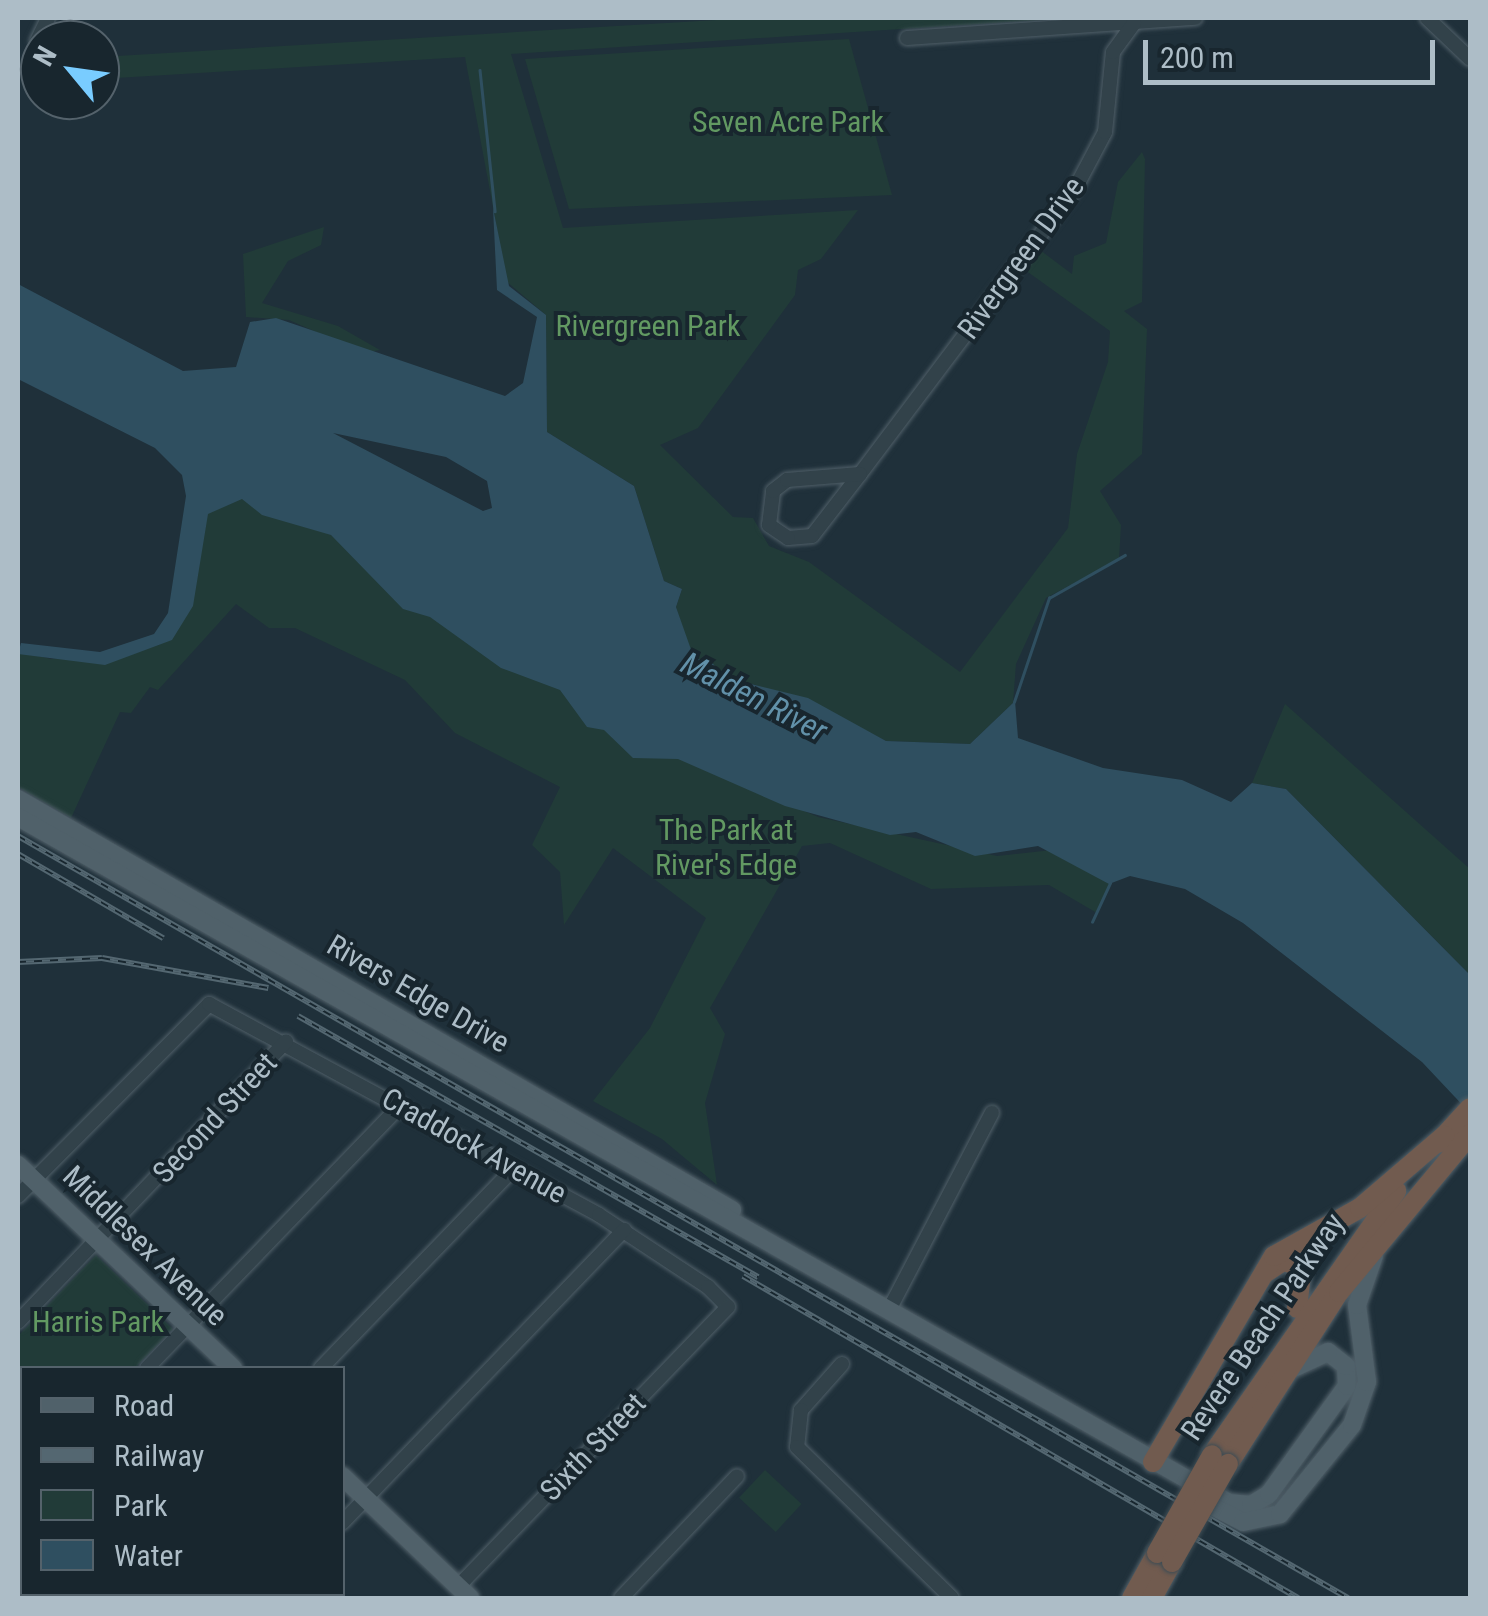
<!DOCTYPE html>
<html>
<head>
<meta charset="utf-8">
<style>
	body { margin:0 }
	#map { position:relative; width:1488px; height:1616px; overflow:hidden; background:#1f303a; font-family:"Roboto Condensed",sans-serif }
	div>[style] { position:absolute }
	[style*='--x'] { left:calc(var(--x)*1px); top:calc(var(--y)*1px); width:calc(var(--w)*1px); rotate:calc(var(--a)*1deg) }
	.green>* { inset:0; background:#213b38; transform-origin:0 0 }
	.water>* { inset:0; background:#2f4f60 }
	.stream>* { height:2.5px; margin:-1.25px; padding:0 1.25px; transform-origin:1.25px; border-radius:1.25px; background:#2f4f60 }
	.roads { filter:drop-shadow(0 0 2px #505f68) drop-shadow(0 0 2px #505f68) }
	.minor>* { height:14px; margin:-7px; padding:0 7px; transform-origin:7px; border-radius:7px; background:#32424a }
	.major>* { height:18px; margin:-9px; padding:0 9px; transform-origin:9px; border-radius:9px; background:#50616a }
	.highway>* { height:20px; margin:-10px; padding:0 10px; transform-origin:10px; border-radius:10px; background:#715b4f }
	.rail>* { height:6px; margin-top:-3px; transform-origin:0; background:repeating-linear-gradient(90deg,#18262e 0 8px,#546771 0 16px); box-sizing:border-box; border-block:2px solid #546771 }
	.bridges { filter:drop-shadow(0 0 2px #3d4c54) drop-shadow(0 0 2px #3d4c54) }
	.highway-bridge>* { height:20px; margin:-10px; padding:0 10px; transform-origin:10px; border-radius:10px; background:#715b4f }
	span { translate:-50% -50%; white-space:nowrap; text-align:center; line-height:1.15; -webkit-text-stroke:8px #18262e; paint-order:stroke }
	.park-label { font-size:30px; color:#629962 }
	.street-label { font-size:30px; color:#adbdc7 }
	.water-label { font-size:32px; color:#6291a9; font-style:italic }
	.frame { position:absolute; inset:0; border:20px solid #adbdc7; pointer-events:none }
	.legend { position:absolute; left:20px; top:1366px; width:325px; height:230px; box-sizing:border-box; background:#18262e; border:2px solid #54626b; margin:0; padding:12px 18px; list-style:none; font-size:30px; color:#adbdc7 }
	.legend li { display:flex; align-items:center; gap:20px; height:50px }
	.legend b { width:50px; border:2px solid #54626b }
	.north { position:absolute; left:20px; top:20px; width:100px; height:100px; box-sizing:border-box; background:#18262e; border:2px solid #54626b; border-radius:50%; rotate:299deg; font-size:28px; font-weight:700; line-height:40px; text-align:center; color:#adbdc7 }
	.north::after { content:''; display:block; margin:auto; width:35px; height:45px; background:#79ccff; clip-path:polygon(50% 0,100% 100%,50% 72%,0 100%) }
	.scale { position:absolute; left:1143px; top:40px; width:292px; height:45px; box-sizing:border-box; border:5px solid #adbdc7; border-top:0; padding-left:12px; font-size:30px; line-height:35px; white-space:nowrap; color:#adbdc7; -webkit-text-stroke:8px #18262e; paint-order:stroke }
</style>
</head>
<body>
<div id="map">
	<div class="green">
		<div style="clip-path:polygon(750px 18px,1073px 18px,511px 54px,563px 228px,858px 210px,821px 259px,798px 270px,795px 295px,698px 428px,660px 445px,733px 517px,753px 518px,769px 546px,809px 562px,960px 672px,1068px 528px,1077px 454px,1108px 362px,1110px 331px,1025px 270px,1040px 250px,1072px 274px,1074px 256px,1106px 243px,1118px 182px,1142px 152px,1145px 159px,1142px 302px,1124px 311px,1147px 329px,1142px 454px,1100px 491px,1121px 525px,1119px 559px,1046px 598px,1016px 664px,1013px 703px,970px 744px,886px 741px,817px 705px,694px 665px,676px 607px,682px 589px,664px 581px,634px 486px,547px 432px,546px 315px,507px 282px,465px 57px,100px 79px,100px 57px)"></div>
		<div style="clip-path:polygon(849px 39px,892px 195px,569px 209px,525px 59px)"></div>
		<div style="clip-path:polygon(324px 227px,321px 245px,288px 261px,262px 303px,338px 326px,380px 350px,364px 353px,289px 320px,246px 317px,243px 254px)"></div>
		<div style="clip-path:polygon(235px 494px,318px 525px,432px 614px,562px 687px,607px 727px,818px 817px,997px 856px,1052px 850px,1094px 871px,1109px 884px,1104px 899px,1097px 913px,1049px 885px,931px 889px,830px 843px,802px 846px,710px 1008px,725px 1034px,705px 1103px,717px 1185px,662px 1139px,593px 1101px,650px 1028px,706px 918px,613px 848px,564px 925px,560px 872px,532px 845px,560px 787px,455px 733px,405px 680px,295px 628px,269px 628px,236px 604px,158px 690px,150px 687px,131px 713px,120px 712px,71px 818px,18px 787px,18px 651px,51px 659px,159px 645px,205px 513px)"></div>
		<div style="clip-path:polygon(1285px 704px,1470px 869px,1470px 975px,1286px 789px,1252px 783px)"></div>
		<div style="clip-path:polygon(96px 1255px,173px 1329px,135px 1368px,22px 1368px,18px 1489px,18px 1336px)"></div>
		<div style="left:765px;top:1470px;width:50px;height:38px;rotate:43deg"></div>
	</div>
	<div class="water">
		<div style="clip-path:polygon(evenodd,493px 208px,509px 286px,546px 315px,547px 432px,634px 486px,664px 581px,682px 589px,676px 607px,694px 658px,711px 661px,723px 677px,808px 698px,886px 741px,970px 744px,1015px 701px,1018px 738px,1103px 768px,1182px 780px,1231px 802px,1252px 783px,1286px 789px,1470px 975px,1470px 1113px,1422px 1062px,1243px 923px,1185px 889px,1130px 876px,1109px 884px,1038px 846px,975px 856px,916px 832px,890px 835px,785px 806px,678px 759px,633px 758px,604px 730px,587px 727px,560px 690px,501px 668px,430px 617px,403px 609px,331px 535px,262px 515px,242px 499px,208px 514px,193px 606px,172px 640px,105px 665px,18px 654px,21px 643px,100px 652px,154px 634px,168px 613px,186px 496px,182px 475px,155px 448px,18px 379px,18px 284px,183px 371px,236px 367px,250px 322px,276px 318px,505px 396px,523px 383px,537px 317px,497px 290px,493px 208px,333px 433px,446px 457px,487px 481px,492px 508px,483px 511px,333px 433px)"></div>
	</div>
	<div class="stream">
		<div style="--x:480;--y:70;--w:142;--a:83.9"></div>
		<div style="--x:1014;--y:702;--w:110;--a:-71.4"></div>
		<div style="--x:1049;--y:598;--w:87;--a:-29.5"></div>
		<div style="--x:1092;--y:922;--w:43;--a:-65.2"></div>
	</div>
	<div class="roads">
		<div class="minor">
			<div style="--x:1427;--y:18;--w:59;--a:43.6"></div>
			<div style="--x:907;--y:38;--w:289;--a:-4"></div>
			<div style="--x:37;--y:41;--w:25;--a:-64"></div>
			<div style="--x:860;--y:474;--w:359;--a:-53"></div>
			<div style="--x:1076;--y:187;--w:62;--a:-62.2"></div>
			<div style="--x:1105;--y:132;--w:80;--a:-84.3"></div>
			<div style="--x:1113;--y:52;--w:36;--a:-54"></div>
			<div style="--x:860;--y:474;--w:78;--a:127.7"></div>
			<div style="--x:812;--y:536;--w:24;--a:175"></div>
			<div style="--x:788;--y:538;--w:23;--a:-146"></div>
			<div style="--x:769;--y:525;--w:34;--a:-83"></div>
			<div style="--x:773;--y:491;--w:18;--a:-38"></div>
			<div style="--x:787;--y:480;--w:73;--a:-4.7"></div>
			<div style="--x:18;--y:1196;--w:271;--a:-45.1"></div>
			<div style="--x:209;--y:1004;--w:443;--a:28.4"></div>
			<div style="--x:599;--y:1215;--w:131;--a:33.4"></div>
			<div style="--x:708;--y:1287;--w:28;--a:45"></div>
			<div style="--x:728;--y:1307;--w:389;--a:134"></div>
			<div style="--x:891;--y:1306;--w:218;--a:-62.4"></div>
			<div style="--x:18;--y:1322;--w:388;--a:-46.3"></div>
			<div style="--x:842;--y:1364;--w:62;--a:131.7"></div>
			<div style="--x:801;--y:1410;--w:37;--a:96"></div>
			<div style="--x:797;--y:1447;--w:216;--a:44.3"></div>
			<div style="--x:147;--y:1368;--w:366;--a:-46"></div>
			<div style="--x:321;--y:1368;--w:277;--a:-46"></div>
			<div style="--x:18;--y:1501;--w:6;--a:-51"></div>
			<div style="--x:18;--y:1516;--w:6;--a:51"></div>
			<div style="--x:342;--y:1523;--w:407;--a:-46.1"></div>
			<div style="--x:283;--y:1594;--w:7;--a:34"></div>
			<div style="--x:99;--y:1598;--w:7;--a:-34"></div>
			<div style="--x:621;--y:1598;--w:168;--a:-46.4"></div>
		</div>
		<div class="major">
			<div style="--x:18;--y:799;--w:824;--a:29.93"></div>
			<div style="--x:18;--y:817;--w:1392;--a:29.53"></div>
			<div style="--x:1229;--y:1503;--w:22;--a:5"></div>
			<div style="--x:1251;--y:1505;--w:21;--a:-31"></div>
			<div style="--x:1269;--y:1494;--w:133;--a:-54.2"></div>
			<div style="--x:1347;--y:1386;--w:20;--a:-93"></div>
			<div style="--x:1346;--y:1366;--w:23;--a:-142"></div>
			<div style="--x:1328;--y:1352;--w:40;--a:155"></div>
			<div style="--x:18;--y:1165;--w:296;--a:43.4"></div>
			<div style="--x:342;--y:1476;--w:177;--a:43.6"></div>
			<div style="--x:1208;--y:1504;--w:39;--a:27"></div>
			<div style="--x:1243;--y:1522;--w:38;--a:-12"></div>
			<div style="--x:1280;--y:1514;--w:114;--a:-51"></div>
			<div style="--x:1352;--y:1425;--w:46;--a:-70.8"></div>
			<div style="--x:1367;--y:1382;--w:78;--a:-97.4"></div>
			<div style="--x:1357;--y:1305;--w:52;--a:-70.9"></div>
		</div>
		<div class="highway">
			<div style="--x:1438;--y:1143;--w:47;--a:-47.6"></div>
			<div style="--x:1266;--y:1272;--w:20;--a:-33"></div>
			<div style="--x:1283;--y:1261;--w:20;--a:15"></div>
			<div style="--x:1302;--y:1266;--w:42;--a:96.8"></div>
			<div style="--x:1212;--y:1455;--w:322;--a:-55.1"></div>
			<div style="--x:1153;--y:1462;--w:239;--a:-59.6"></div>
			<div style="--x:1274;--y:1256;--w:98;--a:-29.2"></div>
			<div style="--x:1360;--y:1208;--w:111;--a:-40.6"></div>
			<div style="--x:1228;--y:1464;--w:205;--a:-57.2"></div>
			<div style="--x:1339;--y:1292;--w:205;--a:-50.3"></div>
			<div style="--x:1132;--y:1598;--w:51;--a:-60.9"></div>
			<div style="--x:1152;--y:1598;--w:41;--a:-60.9"></div>
		</div>
	</div>
	<div class="rail">
		<div style="--x:18;--y:836;--w:1533;--a:29.81"></div>
		<div style="--x:18;--y:854;--w:168;--a:30.1"></div>
		<div style="--x:18;--y:962;--w:84;--a:-2.7"></div>
		<div style="--x:102;--y:958;--w:169;--a:10.2"></div>
		<div style="--x:298;--y:1016;--w:529;--a:29.57"></div>
		<div style="--x:743;--y:1276;--w:642;--a:30.12"></div>
	</div>
	<div class="bridges">
		<div class="highway-bridge">
			<div style="--x:1157;--y:1553;--w:112;--a:-60.7"></div>
			<div style="--x:1172;--y:1562;--w:113;--a:-60.3"></div>
		</div>
	</div>
	<div class="park-label">
		<span style="left:788px;top:122px">Seven Acre Park</span>
		<span style="left:648px;top:326px">Rivergreen Park</span>
		<span style="left:726px;top:847px">The Park at<br>River's Edge</span>
		<span style="left:98px;top:1322px">Harris Park</span>
	</div>
	<div class="street-label">
		<span style="left:1021px;top:258px;rotate:-54deg">Rivergreen Drive</span>
		<span style="left:418px;top:994px;rotate:30deg">Rivers Edge Drive</span>
		<span style="left:215px;top:1118px;rotate:-47deg">Second Street</span>
		<span style="left:474px;top:1146px;rotate:29deg">Craddock Avenue</span>
		<span style="left:145px;top:1246px;rotate:44deg">Middlesex Avenue</span>
		<span style="left:1263px;top:1327px;rotate:-56deg">Revere Beach Parkway</span>
		<span style="left:593px;top:1447px;rotate:-46deg">Sixth Street</span>
	</div>
	<div class="water-label">
		<span style="left:754px;top:697px;rotate:27deg">Malden River</span>
	</div>
	<div class="frame"></div>
	<ul class="legend">
	<li><b style="height:12px;background:#50616a"></b>Road</li>
	<li><b style="height:12px;background:#546771"></b>Railway</li>
	<li><b style="height:28px;background:#213b38"></b>Park</li>
	<li><b style="height:28px;background:#2f4f60"></b>Water</li>
	</ul>
	<div class="north">N</div>
	<div class="scale">200 m</div>
</div>
</body>
</html>
